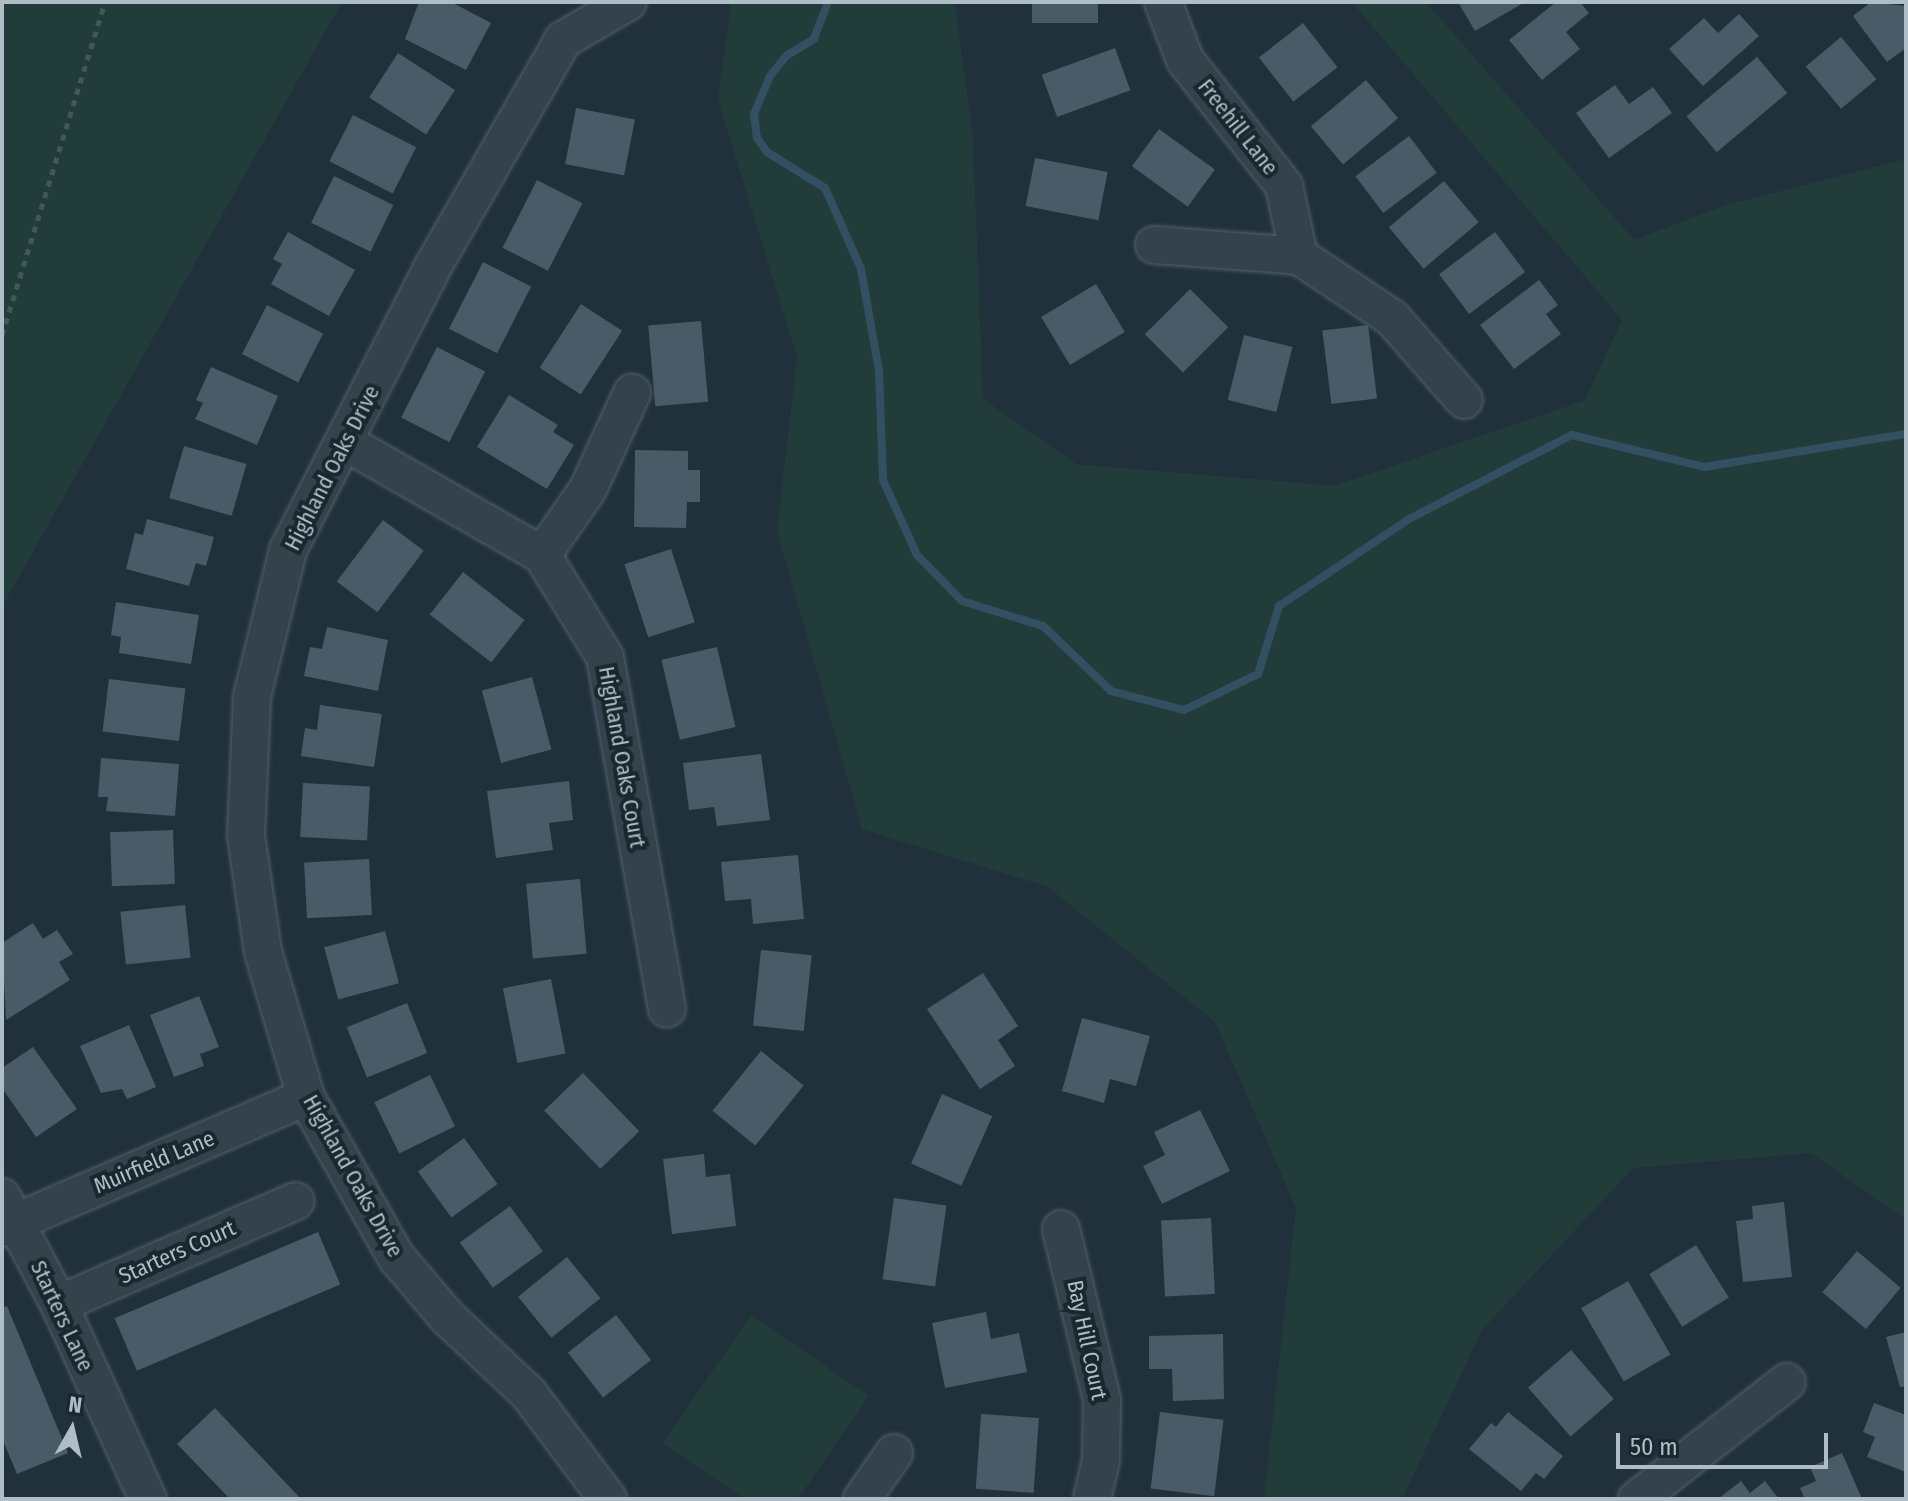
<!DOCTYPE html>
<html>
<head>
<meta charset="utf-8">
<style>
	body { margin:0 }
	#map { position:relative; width:1908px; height:1501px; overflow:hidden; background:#20313b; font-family:"Fira Sans Condensed",sans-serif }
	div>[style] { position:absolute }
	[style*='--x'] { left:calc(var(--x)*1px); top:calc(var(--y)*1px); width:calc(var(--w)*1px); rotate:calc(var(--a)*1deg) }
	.green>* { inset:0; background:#223c3a }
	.stream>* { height:8px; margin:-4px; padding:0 4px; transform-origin:4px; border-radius:4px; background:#335063 }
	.building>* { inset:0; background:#485b67; transform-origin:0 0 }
	.path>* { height:5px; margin-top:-2.5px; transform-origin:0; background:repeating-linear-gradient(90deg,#405856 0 6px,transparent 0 12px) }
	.roads { filter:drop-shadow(0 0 2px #526069) drop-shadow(0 0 2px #526069) }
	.minor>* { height:36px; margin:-18px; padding:0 18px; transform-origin:18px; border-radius:18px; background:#34424b }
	span { translate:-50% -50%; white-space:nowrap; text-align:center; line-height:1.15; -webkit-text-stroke:8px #1a272f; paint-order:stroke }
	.street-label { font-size:22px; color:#afbdc7 }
	.frame { position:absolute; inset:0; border:4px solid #afbdc7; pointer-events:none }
	.north { position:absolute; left:32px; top:1389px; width:80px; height:80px; -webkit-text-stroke:6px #1a272f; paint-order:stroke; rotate:8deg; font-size:22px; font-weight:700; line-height:32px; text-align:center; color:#afbdc7 }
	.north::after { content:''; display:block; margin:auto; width:28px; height:36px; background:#afbdc7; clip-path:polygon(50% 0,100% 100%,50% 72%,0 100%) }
	.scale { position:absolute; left:1616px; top:1433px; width:212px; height:36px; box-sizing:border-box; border:4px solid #afbdc7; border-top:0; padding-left:10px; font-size:24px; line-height:28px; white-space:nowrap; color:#afbdc7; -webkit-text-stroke:6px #1a272f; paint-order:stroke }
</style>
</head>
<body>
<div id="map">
	<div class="green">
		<div style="clip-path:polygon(2px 2px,342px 2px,2px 607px)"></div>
		<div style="clip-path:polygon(731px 2px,955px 2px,973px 140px,983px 399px,1076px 464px,1334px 486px,1585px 400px,1622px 320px,1352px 2px,1426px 2px,1634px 240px,1726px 205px,1906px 159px,1906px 1220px,1811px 1153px,1633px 1168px,1482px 1330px,1402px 1499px,1264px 1499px,1296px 1208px,1215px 1022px,1048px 887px,862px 829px,777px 531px,797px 357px,718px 100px)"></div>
		<div style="clip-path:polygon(751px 1315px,869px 1396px,798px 1499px,744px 1499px,663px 1443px)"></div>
	</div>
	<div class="stream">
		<div style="--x:828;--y:2;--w:40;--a:111"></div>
		<div style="--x:814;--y:39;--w:31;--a:149"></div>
		<div style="--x:787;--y:55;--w:27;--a:129"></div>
		<div style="--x:770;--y:76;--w:41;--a:112.8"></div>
		<div style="--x:754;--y:114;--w:24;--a:83"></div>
		<div style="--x:757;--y:138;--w:17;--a:54"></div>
		<div style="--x:767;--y:152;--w:68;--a:31.8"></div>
		<div style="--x:825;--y:188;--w:89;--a:66"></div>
		<div style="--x:861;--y:269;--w:104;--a:80"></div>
		<div style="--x:879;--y:371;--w:109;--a:87.9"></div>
		<div style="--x:883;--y:480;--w:82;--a:65.6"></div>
		<div style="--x:917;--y:555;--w:64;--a:45.6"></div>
		<div style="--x:962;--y:601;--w:85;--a:17.2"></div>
		<div style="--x:1043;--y:626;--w:94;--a:43.7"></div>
		<div style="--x:1111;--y:691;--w:75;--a:14.6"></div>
		<div style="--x:1184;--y:710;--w:82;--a:-25.9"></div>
		<div style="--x:1258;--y:674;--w:71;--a:-72.8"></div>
		<div style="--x:1279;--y:606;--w:156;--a:-33.8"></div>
		<div style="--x:1409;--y:519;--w:183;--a:-27.3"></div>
		<div style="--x:1572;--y:435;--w:136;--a:13.6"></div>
		<div style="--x:1704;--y:467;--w:205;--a:-9.3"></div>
	</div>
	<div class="building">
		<div style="clip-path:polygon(419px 2px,451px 2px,491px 23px,466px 70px,405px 39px)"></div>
		<div style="left:1032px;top:2px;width:66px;height:21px"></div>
		<div style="clip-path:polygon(1458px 2px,1525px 2px,1475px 31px)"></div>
		<div style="clip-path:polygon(1556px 2px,1580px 2px,1589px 13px,1566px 32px,1580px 49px,1542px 80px,1509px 40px)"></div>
		<div style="clip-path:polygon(1871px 2px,1906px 6px,1906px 48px,1887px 62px,1853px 16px)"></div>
		<div style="clip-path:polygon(1739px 14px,1759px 36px,1703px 86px,1669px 49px,1704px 18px,1718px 33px)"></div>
		<div style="left:1303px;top:23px;width:56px;height:56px;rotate:52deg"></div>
		<div style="left:1841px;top:37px;width:55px;height:46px;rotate:50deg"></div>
		<div style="left:1115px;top:48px;width:45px;height:78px;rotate:70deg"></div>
		<div style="left:398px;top:53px;width:68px;height:53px;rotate:33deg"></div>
		<div style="left:1757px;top:57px;width:47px;height:92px;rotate:50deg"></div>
		<div style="left:1366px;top:80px;width:50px;height:72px;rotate:50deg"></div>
		<div style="clip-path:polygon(1615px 85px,1629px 104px,1653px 87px,1672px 113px,1609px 158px,1576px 113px)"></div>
		<div style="left:576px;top:108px;width:60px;height:57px;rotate:11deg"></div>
		<div style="left:353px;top:115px;width:71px;height:52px;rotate:27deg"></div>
		<div style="left:1159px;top:129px;width:69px;height:46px;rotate:36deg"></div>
		<div style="left:1409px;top:136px;width:46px;height:67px;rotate:53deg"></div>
		<div style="left:1035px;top:158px;width:74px;height:49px;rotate:11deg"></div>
		<div style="left:334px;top:176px;width:66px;height:52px;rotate:26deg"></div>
		<div style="left:537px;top:180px;width:51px;height:76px;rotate:27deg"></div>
		<div style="left:1444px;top:181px;width:54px;height:72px;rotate:50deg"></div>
		<div style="clip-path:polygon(288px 232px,355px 270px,329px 316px,271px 284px,282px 264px,273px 259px)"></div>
		<div style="left:1495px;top:232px;width:50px;height:70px;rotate:53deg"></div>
		<div style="left:483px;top:262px;width:54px;height:75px;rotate:27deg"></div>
		<div style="clip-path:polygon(1539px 280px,1558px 305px,1546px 314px,1561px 334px,1514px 369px,1480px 325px)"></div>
		<div style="left:1096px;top:284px;width:56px;height:64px;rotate:59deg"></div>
		<div style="left:1190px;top:289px;width:54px;height:64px;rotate:45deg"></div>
		<div style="left:581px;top:304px;width:49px;height:76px;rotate:33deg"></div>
		<div style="left:267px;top:305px;width:63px;height:55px;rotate:27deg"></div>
		<div style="left:701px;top:321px;width:81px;height:53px;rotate:85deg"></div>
		<div style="left:1368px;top:325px;width:74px;height:46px;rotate:83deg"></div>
		<div style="left:1244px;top:335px;width:50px;height:67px;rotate:14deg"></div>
		<div style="left:437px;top:347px;width:54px;height:79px;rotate:27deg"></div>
		<div style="clip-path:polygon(211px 367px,278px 396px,257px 445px,195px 419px,203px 403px,196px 400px)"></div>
		<div style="clip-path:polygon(509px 395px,558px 425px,553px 432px,574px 445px,547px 489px,477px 447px)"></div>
		<div style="left:184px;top:446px;width:65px;height:54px;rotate:16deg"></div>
		<div style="clip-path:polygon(635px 450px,688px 451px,688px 470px,700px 470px,700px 502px,687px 502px,686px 528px,634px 527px)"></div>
		<div style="clip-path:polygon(147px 519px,214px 537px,206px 566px,196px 563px,189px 586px,126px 569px,135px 533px,143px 535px)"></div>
		<div style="left:383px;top:520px;width:51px;height:77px;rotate:37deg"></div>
		<div style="left:671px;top:549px;width:77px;height:49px;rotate:72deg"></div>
		<div style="left:463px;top:572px;width:78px;height:54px;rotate:38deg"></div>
		<div style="clip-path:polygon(116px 602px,199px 615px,191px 664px,119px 653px,121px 637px,111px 635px)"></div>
		<div style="clip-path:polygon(327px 627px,388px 640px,378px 691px,304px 676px,310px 647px,322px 649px)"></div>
		<div style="left:717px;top:647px;width:82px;height:57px;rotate:77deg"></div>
		<div style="left:532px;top:677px;width:75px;height:52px;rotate:75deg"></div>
		<div style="left:109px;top:679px;width:77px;height:53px;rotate:7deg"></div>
		<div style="clip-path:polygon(320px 705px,382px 714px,374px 767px,301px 756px,305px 728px,317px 730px)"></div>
		<div style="clip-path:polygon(761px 754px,770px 820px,717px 826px,714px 807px,689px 810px,683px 763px)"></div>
		<div style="clip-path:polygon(101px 758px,179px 764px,175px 816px,106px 811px,108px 797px,98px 797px)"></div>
		<div style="clip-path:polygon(569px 781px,573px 820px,549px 823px,553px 850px,496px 858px,487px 791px)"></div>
		<div style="left:303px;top:783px;width:67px;height:54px;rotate:3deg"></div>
		<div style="left:173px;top:830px;width:54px;height:63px;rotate:88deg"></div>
		<div style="clip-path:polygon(798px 855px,804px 919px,753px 924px,751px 899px,725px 901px,721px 862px)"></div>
		<div style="left:369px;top:859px;width:56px;height:65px;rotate:87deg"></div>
		<div style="left:580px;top:879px;width:75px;height:54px;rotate:85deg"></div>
		<div style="left:185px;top:905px;width:53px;height:65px;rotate:84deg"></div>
		<div style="clip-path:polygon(33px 923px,43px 939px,57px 930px,73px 954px,59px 962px,70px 980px,6px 1020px,2px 943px)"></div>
		<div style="left:385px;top:931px;width:54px;height:63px;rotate:75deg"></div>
		<div style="left:761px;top:950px;width:51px;height:76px;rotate:6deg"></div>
		<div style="clip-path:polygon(983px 973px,1018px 1026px,998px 1040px,1015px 1066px,980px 1089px,927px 1009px)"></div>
		<div style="left:551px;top:979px;width:76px;height:49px;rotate:79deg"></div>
		<div style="clip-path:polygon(199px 996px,219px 1047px,200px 1054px,204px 1066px,174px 1077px,150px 1015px)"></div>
		<div style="left:407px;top:1003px;width:54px;height:65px;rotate:68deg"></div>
		<div style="clip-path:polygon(1082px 1018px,1150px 1036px,1136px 1086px,1110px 1079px,1104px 1103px,1062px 1091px)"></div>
		<div style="clip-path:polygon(129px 1025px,156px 1087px,127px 1099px,122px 1089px,101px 1093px,80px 1046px)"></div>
		<div style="clip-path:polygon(33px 1047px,77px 1109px,36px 1137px,2px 1088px,2px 1068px)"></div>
		<div style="left:761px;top:1051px;width:55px;height:77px;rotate:39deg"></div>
		<div style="left:583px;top:1073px;width:81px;height:54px;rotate:46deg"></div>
		<div style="left:430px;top:1075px;width:57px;height:62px;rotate:64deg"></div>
		<div style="left:942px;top:1094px;width:55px;height:76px;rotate:24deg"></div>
		<div style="clip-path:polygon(1200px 1110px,1230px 1171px,1162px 1204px,1143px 1166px,1165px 1155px,1154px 1132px)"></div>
		<div style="left:464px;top:1138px;width:57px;height:57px;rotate:54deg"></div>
		<div style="clip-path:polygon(704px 1154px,706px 1177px,730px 1174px,736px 1226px,672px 1234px,663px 1159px)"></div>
		<div style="left:894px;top:1198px;width:53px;height:82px;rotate:8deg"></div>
		<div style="clip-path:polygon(1784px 1202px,1792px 1277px,1743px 1282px,1736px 1221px,1753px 1219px,1752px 1206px)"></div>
		<div style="left:510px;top:1206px;width:56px;height:62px;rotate:54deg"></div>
		<div style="left:1211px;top:1218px;width:76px;height:50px;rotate:87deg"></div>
		<div style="left:318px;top:1232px;width:57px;height:221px;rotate:67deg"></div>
		<div style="left:1696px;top:1245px;width:62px;height:55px;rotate:58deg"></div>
		<div style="left:1857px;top:1251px;width:57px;height:54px;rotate:40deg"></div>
		<div style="left:567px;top:1257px;width:53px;height:63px;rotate:51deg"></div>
		<div style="left:1628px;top:1281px;width:85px;height:54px;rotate:60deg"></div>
		<div style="clip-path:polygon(7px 1306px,68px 1453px,17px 1474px,2px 1438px,2px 1308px)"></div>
		<div style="clip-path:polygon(986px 1312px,991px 1339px,1019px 1333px,1027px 1372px,945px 1388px,932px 1323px)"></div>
		<div style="left:616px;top:1315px;width:57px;height:61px;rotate:52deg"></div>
		<div style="clip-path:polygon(1906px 1332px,1906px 1386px,1900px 1387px,1886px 1337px)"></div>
		<div style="clip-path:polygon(1223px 1334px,1224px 1399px,1173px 1401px,1172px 1369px,1149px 1369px,1149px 1336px)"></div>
		<div style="left:1571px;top:1350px;width:65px;height:57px;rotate:49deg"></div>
		<div style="clip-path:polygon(1874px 1403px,1906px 1415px,1906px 1472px,1867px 1457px,1875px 1437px,1863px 1432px)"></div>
		<div style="clip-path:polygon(215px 1408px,301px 1499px,230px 1499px,177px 1444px)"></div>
		<div style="left:1160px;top:1412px;width:64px;height:77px;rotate:7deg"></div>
		<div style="clip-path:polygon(1508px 1412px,1563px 1456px,1544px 1479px,1536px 1473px,1521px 1491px,1469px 1449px,1491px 1423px,1496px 1427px)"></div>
		<div style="left:981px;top:1414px;width:58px;height:75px;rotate:4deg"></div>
		<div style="clip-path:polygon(1842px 1453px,1862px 1499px,1805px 1499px,1800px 1488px,1816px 1481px,1810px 1467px)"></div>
		<div style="clip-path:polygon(1741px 1481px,1750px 1493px,1765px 1481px,1779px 1499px,1718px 1499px)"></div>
	</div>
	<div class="path">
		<div style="--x:2;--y:335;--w:349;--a:-72.8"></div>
	</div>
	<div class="roads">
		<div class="minor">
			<div style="--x:1163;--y:2;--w:62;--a:69.2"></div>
			<div style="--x:1185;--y:60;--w:160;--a:51.8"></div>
			<div style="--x:1284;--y:186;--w:72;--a:77.9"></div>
			<div style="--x:1154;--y:245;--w:145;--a:4.3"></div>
			<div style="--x:1299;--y:256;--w:112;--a:33.7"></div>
			<div style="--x:1392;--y:318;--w:109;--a:48.7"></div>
			<div style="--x:345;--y:442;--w:227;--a:29.8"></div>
			<div style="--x:542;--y:555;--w:120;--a:58.3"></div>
			<div style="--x:605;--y:657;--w:357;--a:80"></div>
			<div style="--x:542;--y:555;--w:80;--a:-55.1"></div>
			<div style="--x:588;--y:489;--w:106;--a:-65.4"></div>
			<div style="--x:2;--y:1197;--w:121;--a:62"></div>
			<div style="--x:59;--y:1304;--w:214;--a:65.5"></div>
			<div style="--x:2;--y:1228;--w:331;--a:-23.3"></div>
			<div style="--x:1061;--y:1229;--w:176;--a:76.5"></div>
			<div style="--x:1102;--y:1400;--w:60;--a:91"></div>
			<div style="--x:1101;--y:1460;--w:40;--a:103"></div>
			<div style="--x:59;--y:1304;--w:258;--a:-23.5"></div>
			<div style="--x:608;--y:1499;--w:133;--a:-127"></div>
			<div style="--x:528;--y:1393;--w:110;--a:-136.8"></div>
			<div style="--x:448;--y:1318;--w:80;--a:-130.4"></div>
			<div style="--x:396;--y:1257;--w:184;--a:-119.4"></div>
			<div style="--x:306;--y:1097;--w:151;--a:-106.5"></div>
			<div style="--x:263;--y:952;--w:118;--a:-98.3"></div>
			<div style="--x:246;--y:835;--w:138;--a:-87.5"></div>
			<div style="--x:252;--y:697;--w:151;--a:-76.2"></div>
			<div style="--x:288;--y:550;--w:317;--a:-62.9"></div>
			<div style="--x:432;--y:268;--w:263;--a:-60.1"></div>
			<div style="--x:563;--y:40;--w:75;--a:-30.3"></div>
			<div style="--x:862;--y:1499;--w:56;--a:-55.2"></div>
			<div style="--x:1637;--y:1499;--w:190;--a:-38"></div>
		</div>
	</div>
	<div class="street-label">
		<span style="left:1238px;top:127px;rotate:52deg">Freehill Lane</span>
		<span style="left:332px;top:468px;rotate:-63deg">Highland Oaks Drive</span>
		<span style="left:622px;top:757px;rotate:80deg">Highland Oaks Court</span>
		<span style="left:154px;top:1162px;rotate:-23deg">Muirfield Lane</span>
		<span style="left:353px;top:1176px;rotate:61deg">Highland Oaks Drive</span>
		<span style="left:177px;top:1252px;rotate:-24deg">Starters Court</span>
		<span style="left:62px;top:1316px;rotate:65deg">Starters Lane</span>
		<span style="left:1087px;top:1340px;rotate:78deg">Bay Hill Court</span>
	</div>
	<div class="frame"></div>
	<div class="north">N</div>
	<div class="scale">50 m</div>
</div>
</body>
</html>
